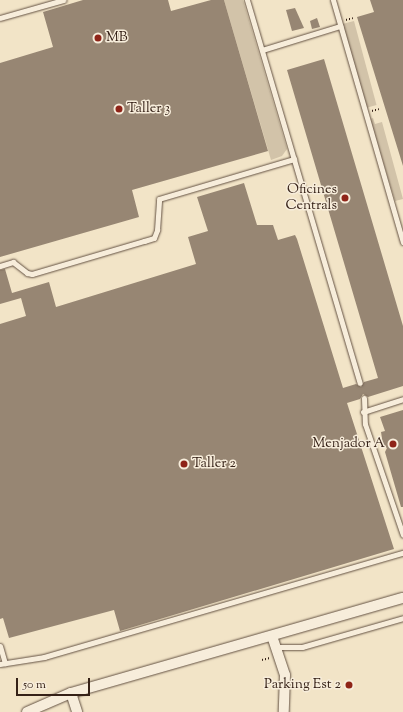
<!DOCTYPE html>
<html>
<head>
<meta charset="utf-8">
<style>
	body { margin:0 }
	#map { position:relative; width:403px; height:712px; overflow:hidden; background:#f2e4c7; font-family:"Sorts Mill Goudy",serif }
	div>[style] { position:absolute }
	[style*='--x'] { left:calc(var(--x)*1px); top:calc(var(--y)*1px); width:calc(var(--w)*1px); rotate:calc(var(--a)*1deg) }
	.green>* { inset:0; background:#d2c3a9; transform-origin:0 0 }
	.building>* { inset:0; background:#978673 }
	.path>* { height:2px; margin-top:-1px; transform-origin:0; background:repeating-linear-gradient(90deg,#352117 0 1px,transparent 0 3px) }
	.roads { filter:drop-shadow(0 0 1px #645243) drop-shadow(0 0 1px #645243) }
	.lane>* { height:5px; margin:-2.5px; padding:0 2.5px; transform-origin:2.5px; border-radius:2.5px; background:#f7eddb }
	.street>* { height:10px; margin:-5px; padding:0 5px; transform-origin:5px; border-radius:5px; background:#f7eddb }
	.dots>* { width:11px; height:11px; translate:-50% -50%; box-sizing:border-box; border:2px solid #f7eddb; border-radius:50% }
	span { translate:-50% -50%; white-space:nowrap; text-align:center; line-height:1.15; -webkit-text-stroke:3px #f7eddb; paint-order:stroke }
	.poi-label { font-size:14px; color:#352117 }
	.left { translate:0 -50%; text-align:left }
	.right { translate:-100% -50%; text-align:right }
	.scale { position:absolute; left:16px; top:678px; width:74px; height:18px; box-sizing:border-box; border:2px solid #352117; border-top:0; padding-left:5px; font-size:12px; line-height:14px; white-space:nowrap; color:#352117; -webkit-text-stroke:3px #f7eddb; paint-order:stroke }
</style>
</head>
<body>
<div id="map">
	<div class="green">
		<div style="clip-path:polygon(224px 0,243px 0,287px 149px,282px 156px,271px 160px)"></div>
		<div style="left:354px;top:21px;width:87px;height:12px;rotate:75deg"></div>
		<div style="clip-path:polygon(373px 118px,375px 124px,382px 122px,403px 199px,395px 201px,370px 119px)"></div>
	</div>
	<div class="building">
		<div style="clip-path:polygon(83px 0,168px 0,171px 11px,211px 0,224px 0,268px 151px,132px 190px,139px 217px,0 257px,0 63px,53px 47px,43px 12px)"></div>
		<div style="clip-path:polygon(370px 0,403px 0,403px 166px,357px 17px,374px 12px)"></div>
		<div style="clip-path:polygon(295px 8px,304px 28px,292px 31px,286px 10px)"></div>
		<div style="clip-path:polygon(317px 18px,320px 27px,312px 29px,310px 21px)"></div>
		<div style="clip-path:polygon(324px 59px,403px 326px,403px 386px,368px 397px,363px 394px,360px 399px,347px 403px,394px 549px,120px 631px,114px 610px,9px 638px,3px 618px,0 619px,0 324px,26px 316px,21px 298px,0 304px,0 270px,5px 269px,12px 293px,49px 282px,56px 307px,196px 264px,188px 237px,208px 231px,197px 197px,244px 183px,257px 225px,273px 225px,278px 240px,295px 235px,297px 239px,343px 388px,356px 384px,361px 387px,364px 382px,378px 378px,287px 70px)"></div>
		<div style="clip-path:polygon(403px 410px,403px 507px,401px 507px,385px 452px,387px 448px,383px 445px,381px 432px,385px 431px,380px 417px)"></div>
	</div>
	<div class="path">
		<div style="--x:346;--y:20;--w:7;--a:-16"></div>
		<div style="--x:372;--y:111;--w:7;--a:-16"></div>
		<div style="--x:262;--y:660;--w:8;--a:-14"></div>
	</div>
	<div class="roads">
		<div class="lane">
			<div style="--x:247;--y:0;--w:399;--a:73.6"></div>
			<div style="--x:333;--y:0;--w:252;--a:73.9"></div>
			<div style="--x:0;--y:18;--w:66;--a:-15.9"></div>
			<div style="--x:262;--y:50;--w:82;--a:-17.1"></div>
			<div style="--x:0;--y:266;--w:14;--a:-17"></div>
			<div style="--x:13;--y:262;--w:18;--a:38"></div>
			<div style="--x:27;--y:273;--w:5;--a:11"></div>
			<div style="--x:32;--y:274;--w:117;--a:-16.4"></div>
			<div style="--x:144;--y:241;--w:10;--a:-17"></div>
			<div style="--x:154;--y:238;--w:9;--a:-69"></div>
			<div style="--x:157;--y:230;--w:31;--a:-86"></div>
			<div style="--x:159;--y:199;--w:141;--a:-16.5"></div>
			<div style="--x:364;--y:398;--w:26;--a:88"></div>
			<div style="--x:365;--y:424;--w:117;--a:71.1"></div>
			<div style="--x:363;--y:412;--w:42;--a:-18"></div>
			<div style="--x:0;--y:646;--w:18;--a:74"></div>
			<div style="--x:276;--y:647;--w:26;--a:0"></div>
			<div style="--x:302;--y:647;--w:105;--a:-16"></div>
			<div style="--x:0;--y:664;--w:45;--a:-9"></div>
			<div style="--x:44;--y:657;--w:374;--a:-16.2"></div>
		</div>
		<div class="street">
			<div style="--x:272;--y:636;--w:41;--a:71.6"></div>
			<div style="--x:285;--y:675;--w:37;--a:92"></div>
			<div style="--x:71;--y:693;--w:20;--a:72"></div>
			<div style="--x:27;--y:712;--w:48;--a:-23.4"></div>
			<div style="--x:71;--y:693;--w:345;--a:-16"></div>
		</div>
	</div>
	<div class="dots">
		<div style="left:98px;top:38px;background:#8f2418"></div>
		<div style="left:119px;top:109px;background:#8f2418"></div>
		<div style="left:345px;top:198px;background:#8f2418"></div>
		<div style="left:393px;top:444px;background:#8f2418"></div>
		<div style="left:184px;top:464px;background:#8f2418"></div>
		<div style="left:349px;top:685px;background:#8f2418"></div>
	</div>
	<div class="poi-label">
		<span class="left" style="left:106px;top:38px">MB</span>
		<span class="left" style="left:127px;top:109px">Taller 3</span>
		<span class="right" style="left:337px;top:198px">Oficines<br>Centrals</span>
		<span class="right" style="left:385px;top:444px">Menjador A</span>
		<span class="left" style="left:192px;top:464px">Taller 2</span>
		<span class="right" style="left:341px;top:685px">Parking Est 2</span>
	</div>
	<div class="scale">50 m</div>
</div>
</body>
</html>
